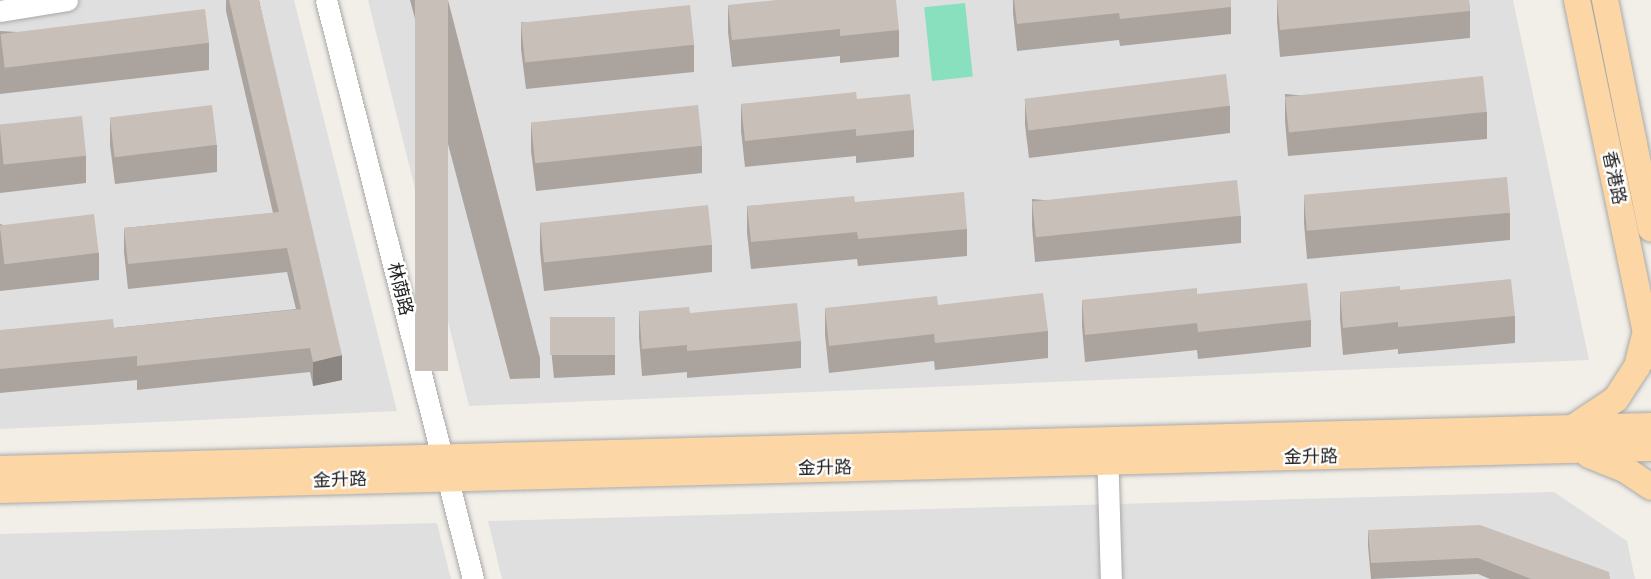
<!DOCTYPE html>
<html>
<head>
<meta charset="utf-8">
<style>
	body { margin:0 }
	#map { position:relative; width:1651px; height:579px; overflow:hidden; background:#f2efe9; font-family:Quicksand,"Noto Sans SC",sans-serif }
	div>[style] { position:absolute }
	[style*='--x'] { left:calc(var(--x)*1px); top:calc(var(--y)*1px); width:calc(var(--w)*1px); rotate:calc(var(--a)*1deg) }
	.residential>* { inset:0; background:#e0dfdf }
	.pitch>* { inset:0; background:#88e0be; transform-origin:0 0 }
	.roads { filter:drop-shadow(0 0 2px #a9a9a9) drop-shadow(0 0 2px #a9a9a9) }
	.minor>* { height:21px; margin:-10.5px; padding:0 10.5px; transform-origin:10.5px; border-radius:10.5px; background:#fff }
	.major>* { height:26px; margin:-13px; padding:0 13px; transform-origin:13px; border-radius:13px; background:#fcd6a4 }
	.wall>* { inset:0; background:#aba49e }
	.shaded-wall>* { inset:0; background:#8b8681 }
	.building>* { inset:0; background:#c7bfb8; transform-origin:0 0 }
	span { translate:-50% -50%; white-space:nowrap; text-align:center; line-height:1.15; -webkit-text-stroke:4.5px #fff; paint-order:stroke }
	.street-label { font-size:18px; color:#222 }
</style>
</head>
<body>
<div id="map">
	<div class="residential">
		<div style="clip-path:polygon(0 0,294px 0,397px 411px,0 429px)"></div>
		<div style="clip-path:polygon(368px 0,1513px 0,1589px 360px,469px 406px)"></div>
		<div style="clip-path:polygon(1554px 492px,1627px 541px,1635px 579px,502px 579px,488px 521px)"></div>
		<div style="clip-path:polygon(437px 523px,451px 579px,0 579px,0 534px)"></div>
	</div>
	<div class="pitch">
		<div style="left:965px;top:3px;width:74px;height:41px;rotate:84deg"></div>
	</div>
	<div class="roads">
		<div class="minor">
			<div style="--x:326;--y:0;--w:597;--a:75.75"></div>
			<div style="--x:0;--y:11;--w:68;--a:-9.3"></div>
			<div style="--x:1107;--y:448;--w:131;--a:88.3"></div>
		</div>
		<div class="major">
			<div style="--x:1577;--y:0;--w:364;--a:78.3"></div>
			<div style="--x:1605;--y:0;--w:233;--a:78.6"></div>
			<div style="--x:1574;--y:427;--w:50;--a:-33.7"></div>
			<div style="--x:1616;--y:399;--w:38;--a:-57"></div>
			<div style="--x:1637;--y:367;--w:32;--a:-76"></div>
			<div style="--x:1589;--y:455;--w:40;--a:22"></div>
			<div style="--x:1626;--y:470;--w:30;--a:34"></div>
			<div style="--x:0;--y:469;--w:1652;--a:-1.49"></div>
			<div style="--x:0;--y:490;--w:1652;--a:-1.46"></div>
		</div>
	</div>
	<div class="wall">
		<div style="clip-path:polygon(226px 0,259px 0,342px 380px,313px 386px,310px 372px,137px 390px,137px 380px,0 393px,0 330px,114px 328px,296px 309px,287px 272px,128px 289px,124px 252px,124px 228px,273px 213px,226px 11px)"></div>
		<div style="clip-path:polygon(410px 0,448px 0,540px 358px,540px 378px,510px 379px)"></div>
		<div style="clip-path:polygon(1013px 0,1231px 0,1231px 34px,1120px 46px,1119px 40px,1017px 51px,1013px 13px)"></div>
		<div style="clip-path:polygon(1277px 0,1469px 0,1470px 11px,1470px 38px,1280px 57px,1277px 21px)"></div>
		<div style="clip-path:polygon(728px 5px,899px 30px,899px 57px,840px 63px,840px 56px,732px 67px,728px 32px)"></div>
		<div style="clip-path:polygon(521px 22px,694px 45px,694px 72px,526px 89px,521px 49px)"></div>
		<div style="clip-path:polygon(0 31px,209px 43px,209px 70px,0 94px)"></div>
		<div style="clip-path:polygon(1285px 94px,1487px 112px,1487px 139px,1288px 156px,1285px 121px)"></div>
		<div style="clip-path:polygon(857px 99px,914px 130px,914px 157px,856px 163px,856px 156px,745px 167px,741px 131px,741px 104px)"></div>
		<div style="clip-path:polygon(1025px 99px,1230px 106px,1230px 133px,1029px 158px,1025px 125px)"></div>
		<div style="clip-path:polygon(110px 118px,217px 145px,217px 172px,115px 184px,110px 145px)"></div>
		<div style="clip-path:polygon(531px 124px,702px 146px,702px 173px,536px 191px,531px 151px)"></div>
		<div style="clip-path:polygon(0 126px,86px 156px,86px 183px,0 193px)"></div>
		<div style="clip-path:polygon(1304px 196px,1510px 213px,1510px 240px,1307px 259px,1304px 223px)"></div>
		<div style="clip-path:polygon(1032px 199px,1241px 216px,1241px 243px,1035px 262px,1032px 226px)"></div>
		<div style="clip-path:polygon(855px 202px,967px 229px,967px 256px,858px 266px,857px 259px,751px 269px,747px 233px,747px 206px)"></div>
		<div style="clip-path:polygon(0 224px,99px 253px,99px 280px,0 291px)"></div>
		<div style="clip-path:polygon(540px 224px,712px 245px,712px 272px,544px 291px,540px 251px)"></div>
		<div style="clip-path:polygon(1400px 290px,1515px 316px,1515px 343px,1398px 354px,1398px 349px,1343px 355px,1340px 319px,1340px 292px)"></div>
		<div style="clip-path:polygon(1197px 294px,1311px 320px,1311px 347px,1198px 359px,1197px 350px,1085px 362px,1082px 326px,1082px 300px)"></div>
		<div style="clip-path:polygon(938px 305px,1048px 331px,1048px 358px,935px 370px,934px 361px,829px 373px,825px 335px,825px 308px)"></div>
		<div style="clip-path:polygon(639px 311px,690px 313px,801px 341px,801px 368px,687px 378px,687px 372px,642px 376px,639px 338px)"></div>
		<div style="clip-path:polygon(615px 317px,615px 375px,554px 378px,550px 339px,550px 319px)"></div>
		<div style="clip-path:polygon(1368px 530px,1610px 579px,1490px 579px,1478px 574px,1371px 579px,1368px 546px)"></div>
	</div>
	<div class="shaded-wall">
		<div style="clip-path:polygon(342px 355px,342px 380px,313px 386px,313px 362px)"></div>
	</div>
	<div class="building">
		<div style="clip-path:polygon(229px 0,259px 0,342px 355px,313px 362px,310px 348px,137px 366px,137px 356px,0 369px,0 330px,113px 319px,114px 328px,301px 309px,287px 248px,128px 264px,124px 228px,279px 212px)"></div>
		<div style="left:415px;top:0;width:33px;height:371px"></div>
		<div style="clip-path:polygon(777px 0,896px 0,899px 30px,840px 36px,840px 29px,732px 40px,728px 5px)"></div>
		<div style="clip-path:polygon(1014px 0,1231px 0,1231px 7px,1120px 19px,1119px 13px,1017px 24px)"></div>
		<div style="clip-path:polygon(1277px 0,1469px 0,1470px 11px,1280px 30px)"></div>
		<div style="left:690px;top:5px;width:40px;height:170px;rotate:84deg"></div>
		<div style="left:205px;top:9px;width:34px;height:206px;rotate:83deg"></div>
		<div style="left:1226px;top:74px;width:32px;height:203px;rotate:83deg"></div>
		<div style="left:1483px;top:76px;width:36px;height:199px;rotate:84deg"></div>
		<div style="clip-path:polygon(856px 92px,857px 99px,910px 94px,914px 130px,856px 136px,856px 129px,745px 141px,741px 104px)"></div>
		<div style="left:212px;top:105px;width:40px;height:103px;rotate:83deg"></div>
		<div style="left:698px;top:105px;width:41px;height:168px;rotate:84deg"></div>
		<div style="left:82px;top:116px;width:40px;height:83px;rotate:84deg"></div>
		<div style="left:1507px;top:177px;width:36px;height:204px;rotate:85deg"></div>
		<div style="left:1237px;top:180px;width:36px;height:206px;rotate:84deg"></div>
		<div style="clip-path:polygon(964px 192px,967px 229px,858px 239px,857px 232px,751px 242px,747px 206px,854px 196px,855px 202px)"></div>
		<div style="left:708px;top:205px;width:40px;height:169px;rotate:84deg"></div>
		<div style="left:94px;top:214px;width:39px;height:95px;rotate:83deg"></div>
		<div style="clip-path:polygon(1511px 279px,1515px 316px,1398px 327px,1398px 322px,1343px 328px,1340px 292px,1400px 286px,1400px 290px)"></div>
		<div style="clip-path:polygon(1307px 283px,1311px 320px,1198px 332px,1197px 323px,1085px 335px,1082px 300px,1197px 288px,1197px 294px)"></div>
		<div style="clip-path:polygon(1043px 293px,1048px 331px,935px 343px,934px 334px,829px 346px,825px 308px,937px 296px,938px 305px)"></div>
		<div style="clip-path:polygon(797px 303px,801px 341px,687px 351px,687px 345px,642px 349px,639px 311px,689px 307px,690px 313px)"></div>
		<div style="left:615px;top:317px;width:38px;height:65px;rotate:90deg"></div>
		<div style="clip-path:polygon(1480px 525px,1609px 572px,1610px 579px,1531px 579px,1478px 558px,1371px 563px,1368px 530px)"></div>
	</div>
	<div class="street-label">
		<span style="left:1614px;top:178px;rotate:78deg">香港路</span>
		<span style="left:400px;top:289px;rotate:76deg">林荫路</span>
		<span style="left:1311px;top:457px;rotate:-1deg">金升路</span>
		<span style="left:825px;top:468px;rotate:-1deg">金升路</span>
		<span style="left:340px;top:480px;rotate:-2deg">金升路</span>
	</div>
</div>
</body>
</html>
